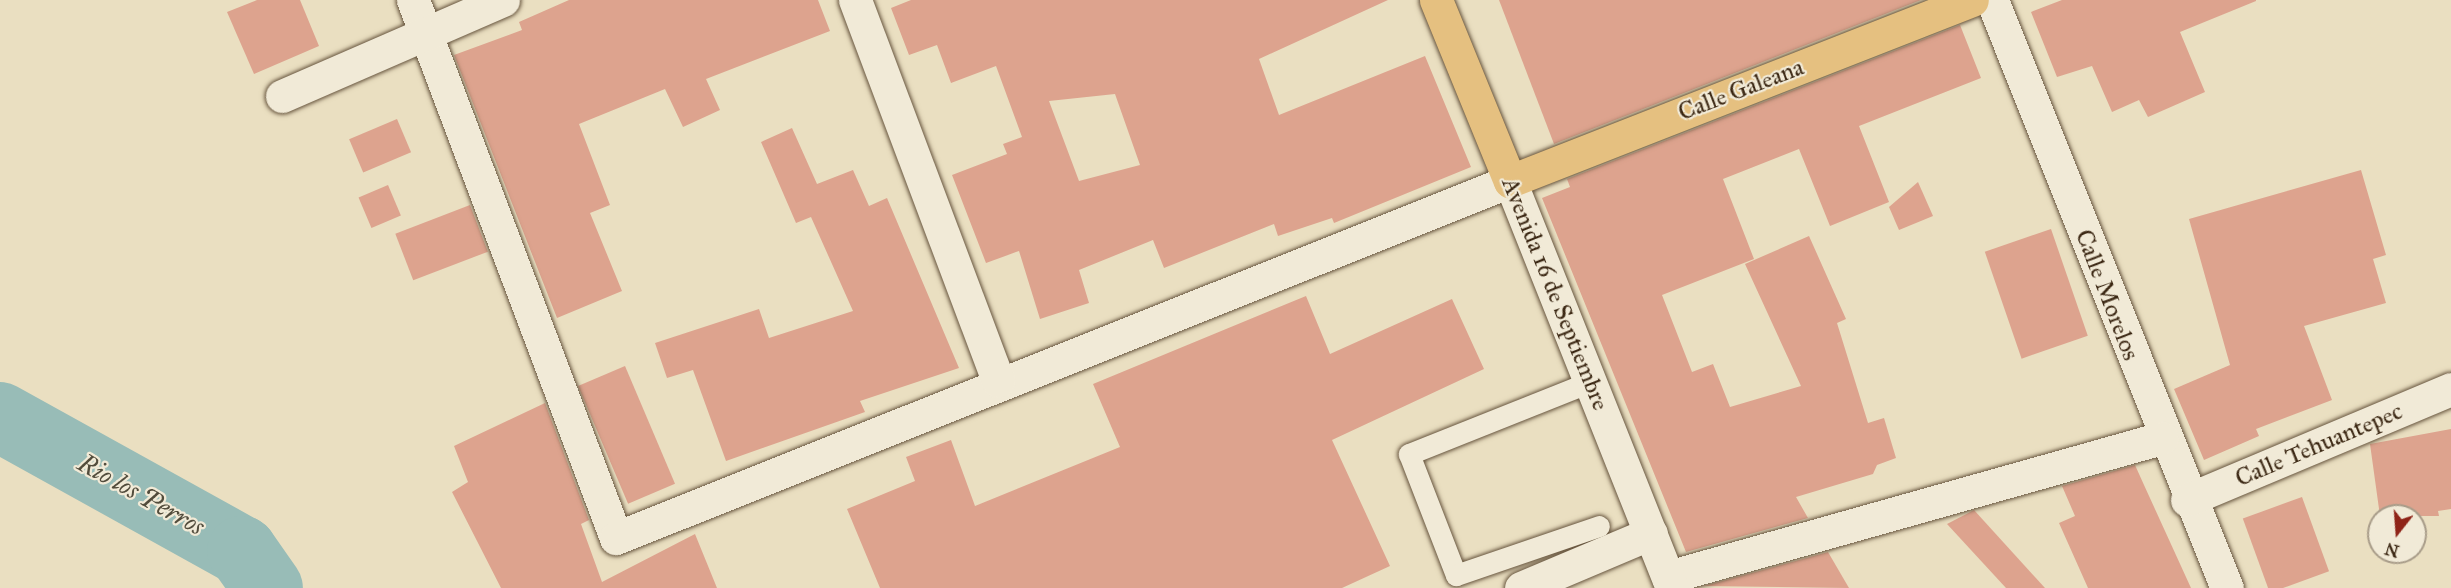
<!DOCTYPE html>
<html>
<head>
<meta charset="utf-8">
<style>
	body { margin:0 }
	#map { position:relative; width:2451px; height:588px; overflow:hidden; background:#eadfc1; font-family:"IM FELL Great Primer",serif }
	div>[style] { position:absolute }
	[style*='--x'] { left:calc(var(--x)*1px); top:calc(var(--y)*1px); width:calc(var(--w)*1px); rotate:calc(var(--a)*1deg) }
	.river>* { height:70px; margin:-35px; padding:0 35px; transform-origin:35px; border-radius:35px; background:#98bcb7 }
	.building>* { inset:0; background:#dda38e; transform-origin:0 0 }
	.roads { filter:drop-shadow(0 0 2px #67553e) drop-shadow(0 0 2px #67553e) }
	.lane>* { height:21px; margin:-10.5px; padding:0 10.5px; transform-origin:10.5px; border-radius:10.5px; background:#f1ead7 }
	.street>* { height:33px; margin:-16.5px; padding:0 16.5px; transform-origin:16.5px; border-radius:16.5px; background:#f1ead7 }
	.secondary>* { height:33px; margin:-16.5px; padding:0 16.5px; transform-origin:16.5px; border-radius:16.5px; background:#f1ead7 }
	.primary>* { height:33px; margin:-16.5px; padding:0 16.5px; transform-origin:16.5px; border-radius:16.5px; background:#e5c080 }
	span { translate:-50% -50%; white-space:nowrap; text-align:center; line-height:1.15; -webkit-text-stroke:4.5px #f1ead7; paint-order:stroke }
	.street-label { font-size:24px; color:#3b2713 }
	.water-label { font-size:26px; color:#524c3c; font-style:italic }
	.north { position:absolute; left:2367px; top:504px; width:60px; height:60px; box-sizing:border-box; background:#f1ead7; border:2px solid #a89c89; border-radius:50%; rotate:197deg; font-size:16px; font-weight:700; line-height:24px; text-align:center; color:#3b2713 }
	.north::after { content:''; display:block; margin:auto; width:21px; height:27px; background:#8f2418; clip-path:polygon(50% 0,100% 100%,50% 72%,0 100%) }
</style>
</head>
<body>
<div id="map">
	<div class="river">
		<div style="--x:0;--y:417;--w:277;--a:29"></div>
		<div style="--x:242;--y:551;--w:45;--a:54.9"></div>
	</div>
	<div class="building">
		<div style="clip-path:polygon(257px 0,300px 0,319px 46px,254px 74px,227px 12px)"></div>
		<div style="clip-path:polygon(569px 0,818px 0,830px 31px,706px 79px,720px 110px,683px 127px,665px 89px,579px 124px,610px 205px,590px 213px,622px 291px,557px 318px,454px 55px,522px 30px,519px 22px)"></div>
		<div style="clip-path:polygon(evenodd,911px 0,1388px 0,1259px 59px,1279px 115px,1425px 56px,1471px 167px,1334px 223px,1332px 218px,1278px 236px,1274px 224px,1164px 268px,1153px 240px,1079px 270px,1089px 303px,1040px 319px,1019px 251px,986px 263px,952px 175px,1007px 154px,1003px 144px,1022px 137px,996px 66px,951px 83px,937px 45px,909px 55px,891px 8px,911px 0,1115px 94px,1140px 165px,1079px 181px,1049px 101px,1115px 94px)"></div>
		<div style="clip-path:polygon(1499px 0,1921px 0,1554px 144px)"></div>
		<div style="clip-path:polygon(2062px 0,2256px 0,2256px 1px,2180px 32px,2205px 92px,2148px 117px,2139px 100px,2112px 112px,2092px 66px,2057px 77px,2031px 12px)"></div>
		<div style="clip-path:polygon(1960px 25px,1981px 78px,1859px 126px,1889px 202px,1830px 226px,1799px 149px,1723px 179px,1754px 259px,1662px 295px,1692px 372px,1713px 364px,1730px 407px,1801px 386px,1745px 264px,1809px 236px,1846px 319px,1837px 323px,1868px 423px,1884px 418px,1896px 458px,1877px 465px,1873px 474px,1796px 497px,1808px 518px,1686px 552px,1542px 198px,1570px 187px,1567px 179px)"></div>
		<div style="left:397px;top:119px;width:36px;height:52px;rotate:67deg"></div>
		<div style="clip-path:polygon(792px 128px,817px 184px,853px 170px,869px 206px,887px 198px,959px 368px,860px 401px,865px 412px,726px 461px,693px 370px,667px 378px,655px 343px,759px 309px,769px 338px,853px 311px,811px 217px,796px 223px,761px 142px)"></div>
		<div style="clip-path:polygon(2361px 170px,2386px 255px,2373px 259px,2386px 303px,2304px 326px,2332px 400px,2256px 429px,2259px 436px,2204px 460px,2174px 389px,2230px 365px,2189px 219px)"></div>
		<div style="clip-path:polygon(1918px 182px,1933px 216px,1899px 230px,1889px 207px)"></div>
		<div style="left:388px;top:185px;width:33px;height:32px;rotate:67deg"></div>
		<div style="left:470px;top:205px;width:50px;height:80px;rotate:69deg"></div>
		<div style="left:2051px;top:229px;width:113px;height:70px;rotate:71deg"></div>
		<div style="clip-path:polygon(1306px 296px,1330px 354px,1452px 299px,1484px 369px,1332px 440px,1390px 566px,1342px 588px,880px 588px,847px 509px,915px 481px,906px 457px,951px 440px,975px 506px,1120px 447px,1093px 384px)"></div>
		<div style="left:625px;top:366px;width:128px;height:51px;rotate:67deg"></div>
		<div style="clip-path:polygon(545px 403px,589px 520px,581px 524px,602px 582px,695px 534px,717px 588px,501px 588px,452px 492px,468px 482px,454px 446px)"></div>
		<div style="clip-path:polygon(2451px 429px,2451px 509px,2438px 511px,2439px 516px,2380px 516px,2370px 444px)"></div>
		<div style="clip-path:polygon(2135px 465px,2144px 485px,2191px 588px,2088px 588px,2059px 523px,2075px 516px,2062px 486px)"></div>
		<div style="left:2302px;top:497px;width:79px;height:63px;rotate:70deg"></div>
		<div style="clip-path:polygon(1974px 510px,2045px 588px,2006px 588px,1947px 524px)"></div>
		<div style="clip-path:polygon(1828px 552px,1849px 588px,1704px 586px)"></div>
	</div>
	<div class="roads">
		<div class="lane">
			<div style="--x:1590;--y:382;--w:195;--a:158.3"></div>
			<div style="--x:1409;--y:454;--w:130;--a:68.8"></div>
			<div style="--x:1456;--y:575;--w:151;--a:-18.9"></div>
		</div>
		<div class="street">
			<div style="--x:413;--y:0;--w:575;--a:69.33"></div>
			<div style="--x:616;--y:538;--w:963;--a:-21.77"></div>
			<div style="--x:855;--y:0;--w:407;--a:69.4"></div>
			<div style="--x:1992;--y:0;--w:633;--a:68.22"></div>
			<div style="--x:282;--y:96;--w:241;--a:-23.5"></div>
			<div style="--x:2187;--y:500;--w:286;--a:-22.8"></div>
			<div style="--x:1668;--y:577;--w:513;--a:-15.72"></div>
			<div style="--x:1521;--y:588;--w:141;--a:-22.9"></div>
		</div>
		<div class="secondary">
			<div style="--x:1510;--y:181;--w:438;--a:68.3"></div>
		</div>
		<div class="primary">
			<div style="--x:1436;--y:0;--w:196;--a:67.8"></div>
			<div style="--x:1510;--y:181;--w:496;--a:-21.4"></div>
		</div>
	</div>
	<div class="street-label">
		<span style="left:1741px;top:90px;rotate:-21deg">Calle Galeana</span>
		<span style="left:1555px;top:294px;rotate:68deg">Avenida 16 de Septiembre</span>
		<span style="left:2107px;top:295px;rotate:69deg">Calle Morelos</span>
		<span style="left:2319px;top:445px;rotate:-23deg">Calle Tehuantepec</span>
	</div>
	<div class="water-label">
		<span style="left:141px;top:495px;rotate:29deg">Rio los Perros</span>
	</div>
	<div class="north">N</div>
</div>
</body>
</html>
